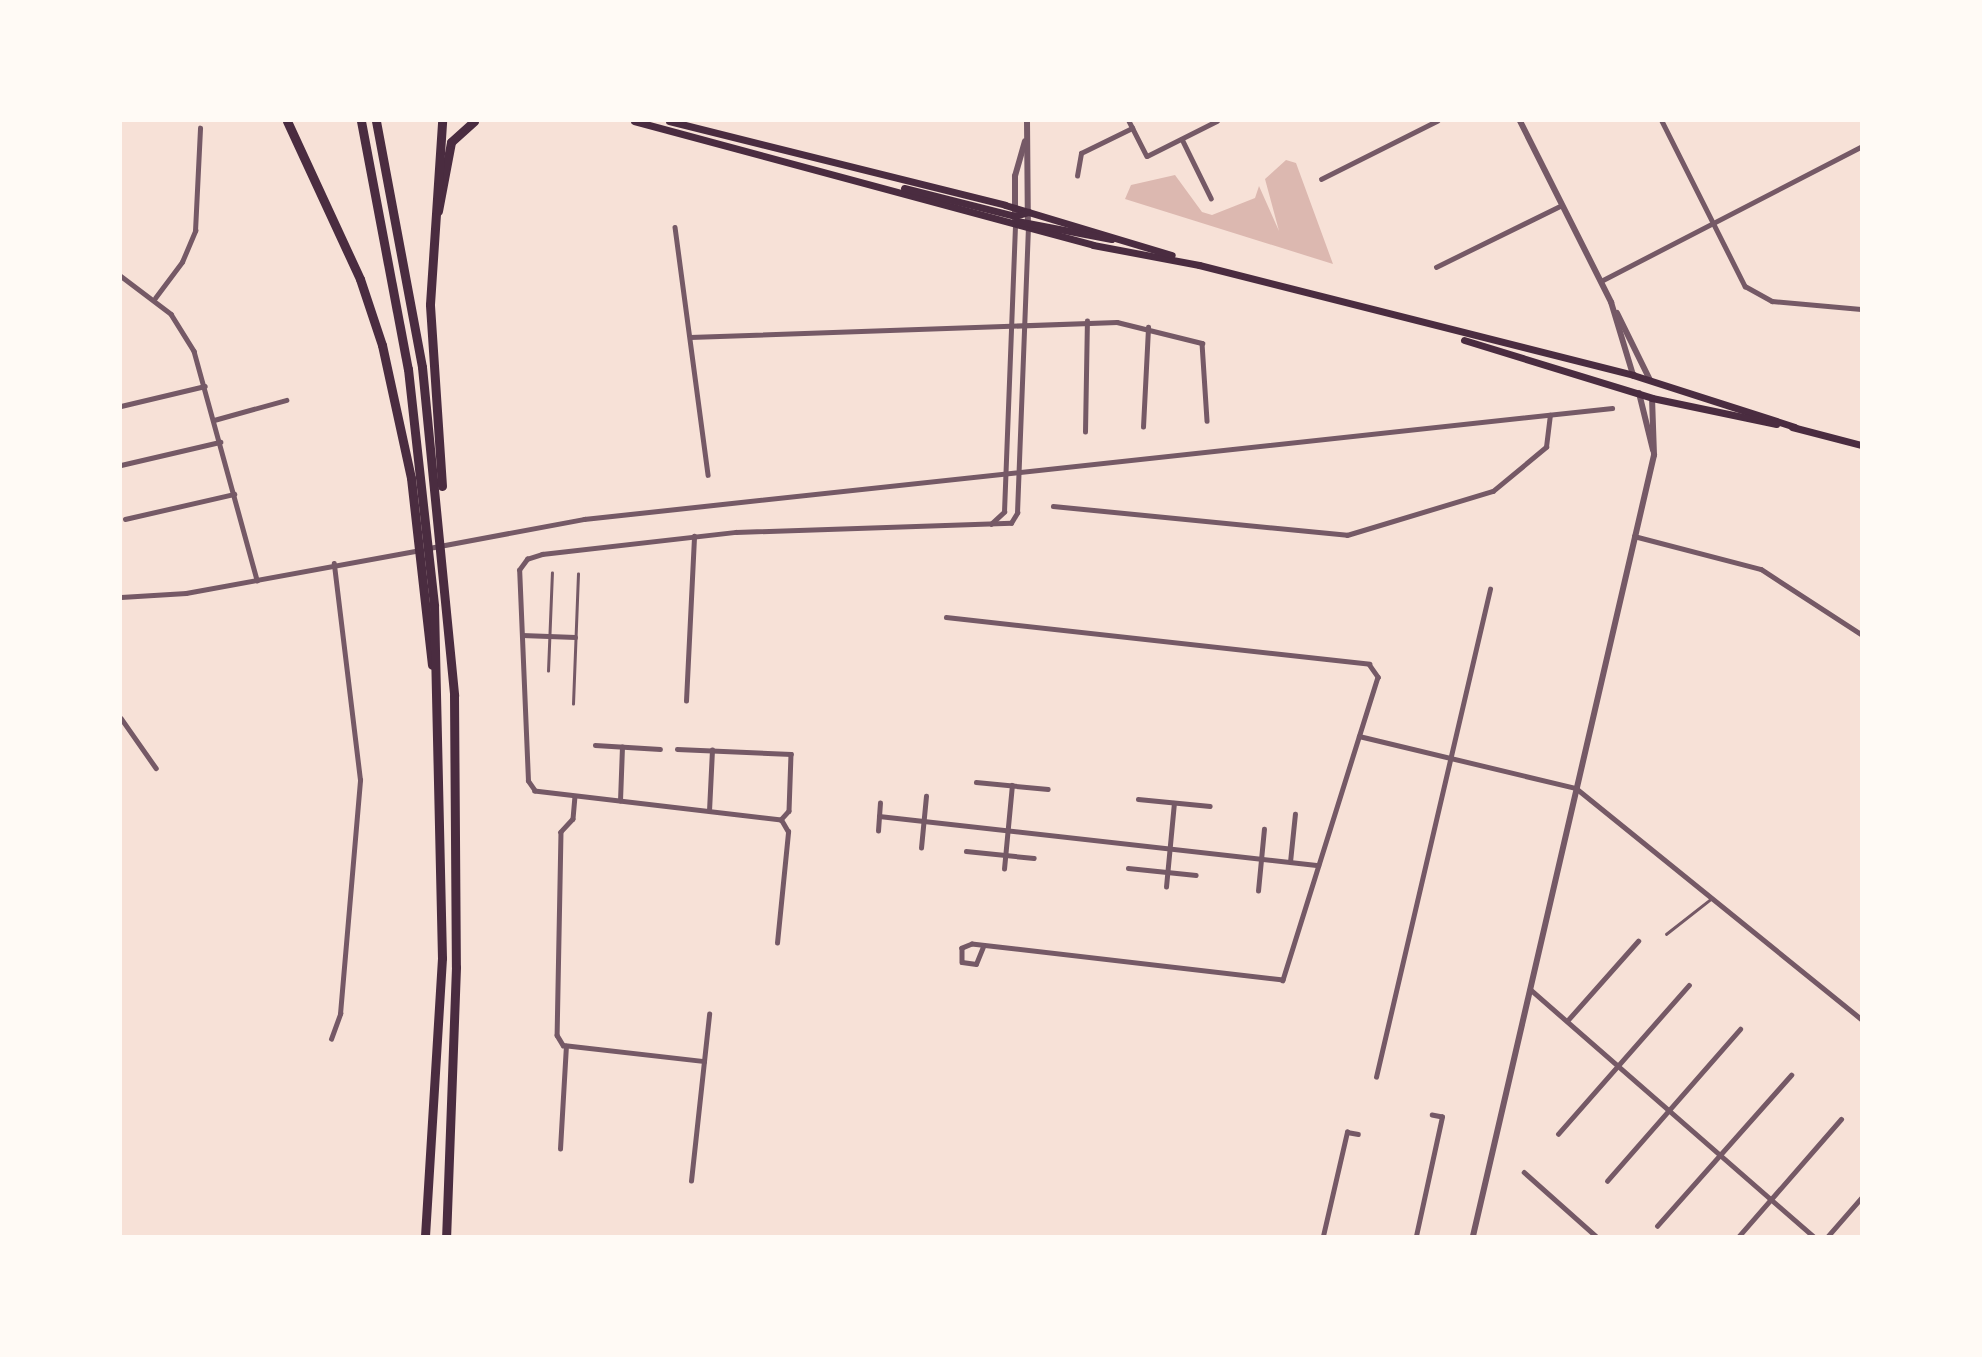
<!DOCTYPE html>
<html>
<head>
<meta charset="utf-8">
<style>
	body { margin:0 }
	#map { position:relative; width:1982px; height:1357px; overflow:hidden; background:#f7e1d7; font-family:Rubik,sans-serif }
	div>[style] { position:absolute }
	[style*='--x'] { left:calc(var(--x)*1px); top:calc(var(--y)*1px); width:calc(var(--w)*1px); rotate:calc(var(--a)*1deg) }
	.water>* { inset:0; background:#dcb8b0 }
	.service>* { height:2.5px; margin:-1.25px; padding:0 1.25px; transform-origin:1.25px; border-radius:1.25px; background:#755966 }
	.minor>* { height:4.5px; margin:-2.25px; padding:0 2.25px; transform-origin:2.25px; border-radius:2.25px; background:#755966 }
	.tertiary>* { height:6px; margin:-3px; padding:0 3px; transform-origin:3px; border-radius:3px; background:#755966 }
	.secondary>* { height:7px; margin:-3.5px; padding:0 3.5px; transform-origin:3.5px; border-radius:3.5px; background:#4a2c40 }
	.motorway>* { height:9px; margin:-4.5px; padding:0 4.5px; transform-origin:4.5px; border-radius:4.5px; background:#4a2c40 }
	span { translate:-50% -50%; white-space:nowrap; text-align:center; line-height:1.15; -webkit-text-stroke:5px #fffaf5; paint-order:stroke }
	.frame { position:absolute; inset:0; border:122px solid #fffaf5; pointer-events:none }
</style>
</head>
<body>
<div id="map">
	<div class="water">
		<div style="clip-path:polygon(1286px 160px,1296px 163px,1333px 264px,1125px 199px,1131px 185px,1175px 175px,1202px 212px,1212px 215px,1255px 198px,1259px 186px,1279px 231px,1265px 179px)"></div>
	</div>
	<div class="service">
		<div style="--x:548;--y:671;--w:98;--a:-87.7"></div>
		<div style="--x:573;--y:704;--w:130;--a:-87.8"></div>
		<div style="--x:1666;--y:934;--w:58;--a:-38"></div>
	</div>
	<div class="minor">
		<div style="--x:1129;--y:121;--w:39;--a:63"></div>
		<div style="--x:1147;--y:156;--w:78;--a:-26.6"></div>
		<div style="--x:1662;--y:121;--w:185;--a:63.3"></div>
		<div style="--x:1745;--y:286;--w:31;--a:29"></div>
		<div style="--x:1772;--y:301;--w:89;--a:5.1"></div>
		<div style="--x:1182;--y:139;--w:66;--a:63.8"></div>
		<div style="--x:1077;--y:176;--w:23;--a:-80"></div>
		<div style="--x:1081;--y:153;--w:57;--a:-26.1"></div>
		<div style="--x:1321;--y:179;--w:130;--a:-26.6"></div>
		<div style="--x:675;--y:227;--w:250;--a:82.4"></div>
		<div style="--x:1436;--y:267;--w:140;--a:-26.2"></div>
		<div style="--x:121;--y:276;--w:63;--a:37.2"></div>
		<div style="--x:171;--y:314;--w:44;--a:58.1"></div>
		<div style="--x:194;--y:351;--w:238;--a:74.6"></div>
		<div style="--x:1601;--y:281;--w:292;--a:-27.3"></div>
		<div style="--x:155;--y:298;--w:45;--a:-53.1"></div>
		<div style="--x:182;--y:262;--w:34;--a:-67"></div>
		<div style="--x:195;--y:231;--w:103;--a:-87.2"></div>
		<div style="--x:690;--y:337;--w:427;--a:-2"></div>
		<div style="--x:1117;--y:322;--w:88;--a:13.9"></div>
		<div style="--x:1202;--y:343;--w:78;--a:86.3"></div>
		<div style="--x:121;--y:406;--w:86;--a:-13.4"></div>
		<div style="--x:214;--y:420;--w:75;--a:-15.5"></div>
		<div style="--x:1143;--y:427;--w:100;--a:-87.1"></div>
		<div style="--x:1085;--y:432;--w:111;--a:-89"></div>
		<div style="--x:121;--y:465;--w:102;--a:-13.1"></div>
		<div style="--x:1053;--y:506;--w:295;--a:5.6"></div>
		<div style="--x:1347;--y:535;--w:152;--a:-16.8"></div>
		<div style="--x:1493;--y:491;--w:69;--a:-39.7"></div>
		<div style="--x:1546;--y:447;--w:32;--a:-83"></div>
		<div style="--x:125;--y:519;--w:112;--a:-12.9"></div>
		<div style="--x:991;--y:524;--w:18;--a:-43"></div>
		<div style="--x:1004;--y:512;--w:288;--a:-87.8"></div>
		<div style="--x:1634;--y:536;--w:131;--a:14.6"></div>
		<div style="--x:1761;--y:569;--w:119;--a:33"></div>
		<div style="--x:429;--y:548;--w:158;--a:-10.6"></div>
		<div style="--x:584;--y:519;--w:1034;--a:-6.16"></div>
		<div style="--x:121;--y:597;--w:65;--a:-3.5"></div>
		<div style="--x:186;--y:593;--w:238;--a:-10.4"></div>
		<div style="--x:946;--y:617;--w:426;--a:6.3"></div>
		<div style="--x:1369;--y:664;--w:16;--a:55"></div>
		<div style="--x:1378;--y:677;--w:318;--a:107.4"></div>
		<div style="--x:1283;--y:980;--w:313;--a:-173.4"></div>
		<div style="--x:972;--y:944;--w:11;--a:158"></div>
		<div style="--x:962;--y:948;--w:14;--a:90"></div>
		<div style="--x:962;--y:962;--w:14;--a:8"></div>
		<div style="--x:976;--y:964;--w:18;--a:-68"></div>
		<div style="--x:522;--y:635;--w:53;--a:2.2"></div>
		<div style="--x:686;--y:701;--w:165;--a:-87.2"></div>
		<div style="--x:121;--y:718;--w:61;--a:55"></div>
		<div style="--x:1359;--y:736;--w:223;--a:13.5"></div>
		<div style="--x:1576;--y:788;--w:367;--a:39"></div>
		<div style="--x:595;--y:745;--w:65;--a:3.5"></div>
		<div style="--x:677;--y:749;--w:114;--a:2.5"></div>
		<div style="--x:791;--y:754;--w:57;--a:92"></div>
		<div style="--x:789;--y:811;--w:12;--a:132"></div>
		<div style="--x:976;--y:782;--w:72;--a:5.6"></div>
		<div style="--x:575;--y:796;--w:23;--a:95"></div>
		<div style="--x:573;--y:819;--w:18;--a:133"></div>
		<div style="--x:561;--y:832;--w:203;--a:91.1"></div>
		<div style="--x:557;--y:1035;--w:12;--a:59"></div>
		<div style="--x:563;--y:1045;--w:142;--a:6.5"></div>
		<div style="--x:1138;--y:799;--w:72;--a:5.6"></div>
		<div style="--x:620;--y:801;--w:54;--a:-87.9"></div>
		<div style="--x:709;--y:811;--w:61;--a:-87.2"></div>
		<div style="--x:879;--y:816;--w:442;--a:6.4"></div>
		<div style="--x:781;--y:820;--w:248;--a:-173.3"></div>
		<div style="--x:535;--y:791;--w:12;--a:-125"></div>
		<div style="--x:528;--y:781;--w:211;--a:-92.4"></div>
		<div style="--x:519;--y:570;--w:14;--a:-54"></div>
		<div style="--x:527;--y:559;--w:16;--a:-18"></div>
		<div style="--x:542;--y:554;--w:195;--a:-6.5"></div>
		<div style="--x:736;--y:532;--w:275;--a:-1.9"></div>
		<div style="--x:1011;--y:523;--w:12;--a:-59"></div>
		<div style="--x:1017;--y:513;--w:285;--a:-87.8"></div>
		<div style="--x:878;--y:831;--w:28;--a:-86"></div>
		<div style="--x:921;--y:848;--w:52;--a:-84.5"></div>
		<div style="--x:966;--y:851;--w:68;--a:5.9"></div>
		<div style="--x:1290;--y:862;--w:48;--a:-84.1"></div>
		<div style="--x:1128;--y:868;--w:68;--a:5.9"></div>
		<div style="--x:1004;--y:869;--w:84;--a:-84.6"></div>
		<div style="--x:1166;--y:887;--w:84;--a:-84.6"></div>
		<div style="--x:1258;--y:891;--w:62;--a:-84.5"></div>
		<div style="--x:777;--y:943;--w:112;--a:-84.3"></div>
		<div style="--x:788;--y:832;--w:14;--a:-120"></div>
		<div style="--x:1530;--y:989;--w:376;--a:41.1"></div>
		<div style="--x:1567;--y:1021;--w:107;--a:-48.4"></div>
		<div style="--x:331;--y:1039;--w:27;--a:-70"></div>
		<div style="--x:340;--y:1014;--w:235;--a:-85.1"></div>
		<div style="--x:360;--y:780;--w:218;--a:-96.9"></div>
		<div style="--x:1376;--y:1077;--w:501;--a:-76.85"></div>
		<div style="--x:1558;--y:1134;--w:198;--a:-48.7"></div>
		<div style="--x:560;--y:1149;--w:103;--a:-86.7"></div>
		<div style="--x:1524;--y:1172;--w:96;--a:41.6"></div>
		<div style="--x:691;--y:1181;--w:168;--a:-83.8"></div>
		<div style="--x:1607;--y:1181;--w:202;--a:-48.8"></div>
		<div style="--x:1657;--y:1226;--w:202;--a:-48.4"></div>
		<div style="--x:1323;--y:1236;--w:107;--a:-77"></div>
		<div style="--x:1347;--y:1132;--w:11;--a:10"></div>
		<div style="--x:1416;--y:1236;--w:122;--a:-77.7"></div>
		<div style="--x:1442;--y:1117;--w:10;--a:-169"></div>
		<div style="--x:1739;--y:1236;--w:155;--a:-48.9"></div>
		<div style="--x:1828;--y:1236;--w:50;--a:-49"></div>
	</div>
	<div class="tertiary">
		<div style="--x:1027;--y:121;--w:105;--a:89.5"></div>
		<div style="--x:1520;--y:121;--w:203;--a:63.3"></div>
		<div style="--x:1611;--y:302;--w:76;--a:73.2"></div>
		<div style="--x:1015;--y:220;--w:44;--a:-90"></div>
		<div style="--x:1015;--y:176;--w:36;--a:-74"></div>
		<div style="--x:1617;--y:313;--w:75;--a:63.8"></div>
		<div style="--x:1639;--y:393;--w:59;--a:76.2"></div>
		<div style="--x:1473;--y:1236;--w:802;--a:-76.95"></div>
		<div style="--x:1654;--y:455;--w:57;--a:-92"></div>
	</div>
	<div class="secondary">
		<div style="--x:634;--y:121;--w:475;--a:15.1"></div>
		<div style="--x:1093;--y:245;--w:108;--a:10.7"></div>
		<div style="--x:1199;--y:265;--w:448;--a:14.2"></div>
		<div style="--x:1633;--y:375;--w:170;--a:17.8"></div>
		<div style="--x:669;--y:121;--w:346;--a:14"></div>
		<div style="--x:1005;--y:205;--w:174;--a:16.7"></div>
		<div style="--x:904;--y:188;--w:114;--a:14.2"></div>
		<div style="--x:1015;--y:216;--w:14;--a:-17"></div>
		<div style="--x:1017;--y:221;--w:96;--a:10.8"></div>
		<div style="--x:1464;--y:340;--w:197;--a:17.1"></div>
		<div style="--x:1652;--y:398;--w:127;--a:11.8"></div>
		<div style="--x:1792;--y:427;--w:71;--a:14.6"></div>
	</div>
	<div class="motorway">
		<div style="--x:287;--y:121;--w:174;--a:65.2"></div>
		<div style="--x:360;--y:279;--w:70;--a:71.6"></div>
		<div style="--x:382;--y:345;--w:136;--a:77.7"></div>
		<div style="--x:411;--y:478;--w:188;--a:83.6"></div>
		<div style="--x:361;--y:121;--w:252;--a:79.3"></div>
		<div style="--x:408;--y:369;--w:238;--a:83.7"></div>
		<div style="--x:434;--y:606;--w:352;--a:88.7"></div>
		<div style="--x:442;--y:958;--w:279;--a:93.5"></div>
		<div style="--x:376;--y:121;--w:250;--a:79.4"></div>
		<div style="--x:422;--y:367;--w:330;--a:84.4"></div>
		<div style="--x:454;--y:695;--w:272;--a:89.6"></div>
		<div style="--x:456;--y:967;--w:269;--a:92.1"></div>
		<div style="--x:438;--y:211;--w:70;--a:-79.3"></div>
		<div style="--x:451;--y:142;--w:31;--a:-42"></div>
		<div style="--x:442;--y:486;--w:182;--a:-93.8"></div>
		<div style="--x:430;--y:304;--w:183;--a:-86.2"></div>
	</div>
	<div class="frame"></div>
</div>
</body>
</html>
